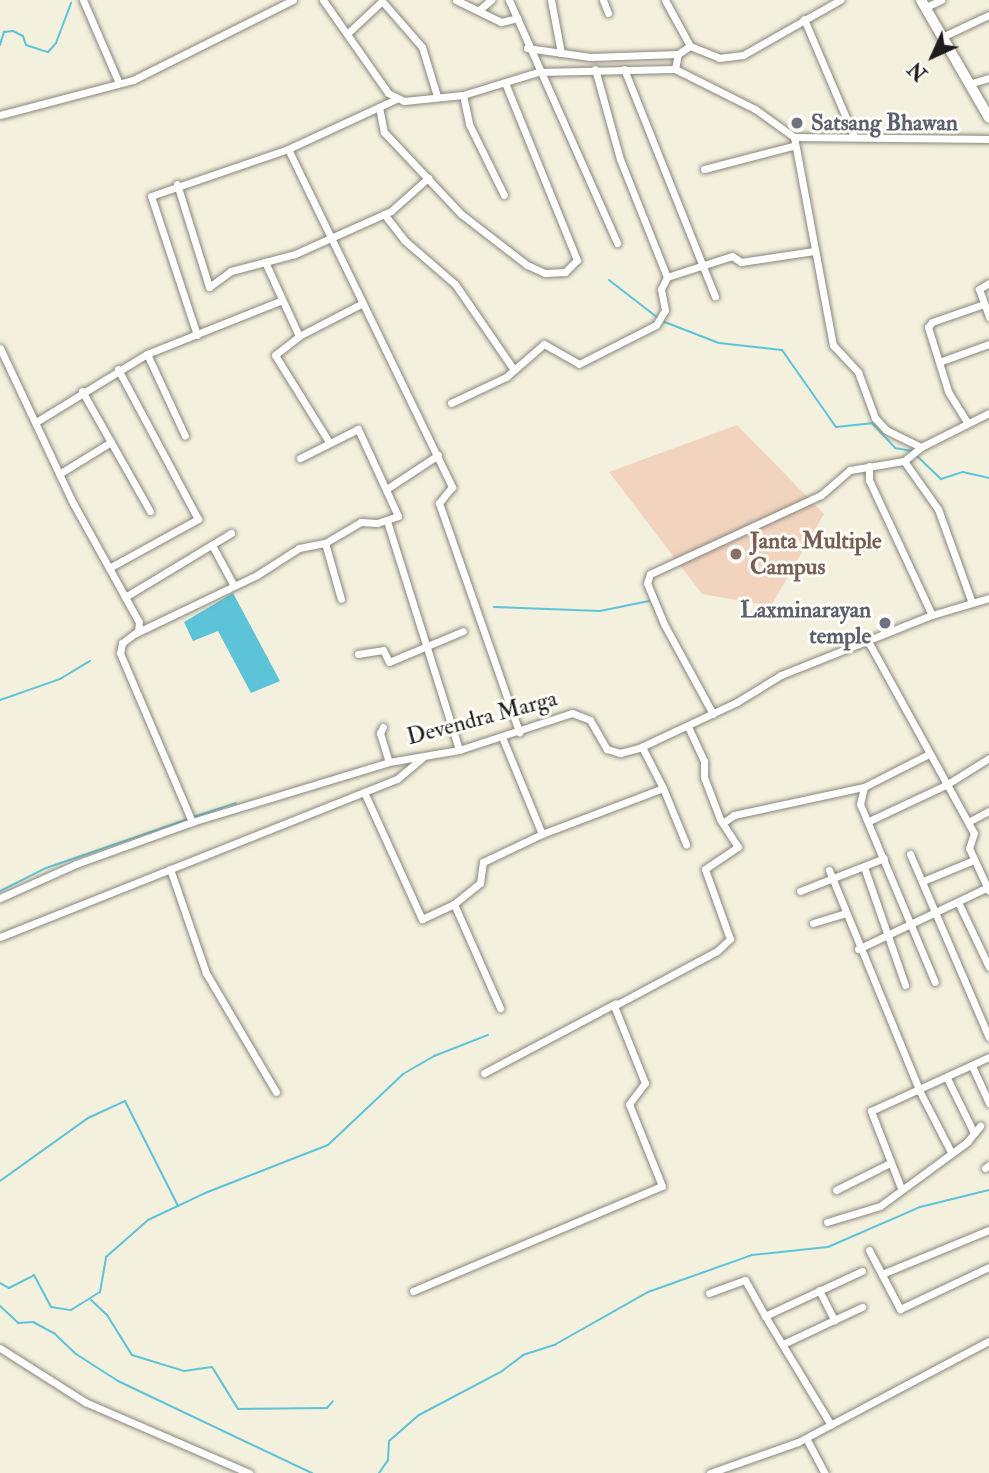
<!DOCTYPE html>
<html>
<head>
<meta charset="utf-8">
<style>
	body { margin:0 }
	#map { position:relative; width:989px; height:1473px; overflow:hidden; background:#f3f0dd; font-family:"IM FELL Double Pica",serif }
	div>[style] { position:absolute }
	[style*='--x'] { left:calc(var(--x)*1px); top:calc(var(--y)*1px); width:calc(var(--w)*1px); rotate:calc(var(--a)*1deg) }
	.built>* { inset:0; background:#f2d4be }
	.water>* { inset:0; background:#5cc3d9 }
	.stream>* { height:2px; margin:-1px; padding:0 1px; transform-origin:1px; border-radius:1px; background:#5cc3d9 }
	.roads { filter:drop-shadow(0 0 2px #88867c) drop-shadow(0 0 2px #88867c) }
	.minor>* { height:7px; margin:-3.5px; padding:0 3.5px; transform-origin:3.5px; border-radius:3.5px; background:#fff }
	.highway>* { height:10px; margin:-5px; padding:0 5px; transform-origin:5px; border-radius:5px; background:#fff }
	.dots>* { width:19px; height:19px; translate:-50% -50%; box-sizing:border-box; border:4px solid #fdfcf7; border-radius:50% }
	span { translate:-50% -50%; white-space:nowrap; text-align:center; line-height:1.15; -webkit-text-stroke:6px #fdfcf7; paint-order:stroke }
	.worship-label { font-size:23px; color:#5b616d; font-weight:700 }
	.left { translate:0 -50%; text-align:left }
	.right { translate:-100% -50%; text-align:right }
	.education-label { font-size:23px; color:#785e54; font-weight:700 }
	.street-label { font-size:23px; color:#1c1c1c }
	.north { position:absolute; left:898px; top:21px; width:70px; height:70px; -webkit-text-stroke:5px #fdfcf7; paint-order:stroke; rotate:225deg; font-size:19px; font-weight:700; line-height:28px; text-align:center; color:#1c1c1c }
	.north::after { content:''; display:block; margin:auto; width:24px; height:32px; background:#1c1c1c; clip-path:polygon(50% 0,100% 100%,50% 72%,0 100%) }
</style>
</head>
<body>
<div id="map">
	<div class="built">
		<div style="clip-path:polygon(737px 425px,824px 514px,771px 606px,702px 594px,609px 472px)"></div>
	</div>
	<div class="water">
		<div style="clip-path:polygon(233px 593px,280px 681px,251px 693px,218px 631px,193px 641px,184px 622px)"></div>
	</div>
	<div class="stream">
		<div style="--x:0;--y:45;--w:14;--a:-73"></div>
		<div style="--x:4;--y:32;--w:9;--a:-6"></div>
		<div style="--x:13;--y:31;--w:11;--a:27"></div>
		<div style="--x:23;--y:36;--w:9;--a:72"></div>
		<div style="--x:26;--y:45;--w:23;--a:18"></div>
		<div style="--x:48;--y:52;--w:12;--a:-48"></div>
		<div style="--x:56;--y:43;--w:43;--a:-69.4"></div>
		<div style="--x:609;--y:280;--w:62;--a:37.8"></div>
		<div style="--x:662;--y:321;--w:61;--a:21.1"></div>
		<div style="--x:719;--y:343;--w:63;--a:6.3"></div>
		<div style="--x:782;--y:350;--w:94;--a:55"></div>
		<div style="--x:836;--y:427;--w:36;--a:-6"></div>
		<div style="--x:872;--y:423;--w:34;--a:47"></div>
		<div style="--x:895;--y:448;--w:17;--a:10"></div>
		<div style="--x:916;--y:455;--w:35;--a:44"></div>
		<div style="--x:941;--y:479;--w:23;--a:-18"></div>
		<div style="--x:963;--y:472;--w:27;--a:13"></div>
		<div style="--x:494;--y:607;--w:106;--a:2.2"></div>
		<div style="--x:600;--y:611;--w:50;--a:-11.5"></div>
		<div style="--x:0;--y:700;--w:64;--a:-19.3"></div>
		<div style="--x:60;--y:679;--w:35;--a:-31"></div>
		<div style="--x:193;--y:817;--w:45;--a:-18"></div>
		<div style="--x:0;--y:891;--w:51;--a:-26.6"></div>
		<div style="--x:46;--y:868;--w:150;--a:-19"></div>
		<div style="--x:0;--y:1181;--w:108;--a:-35.6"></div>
		<div style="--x:88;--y:1118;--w:41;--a:-24.7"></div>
		<div style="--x:125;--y:1101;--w:118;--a:63.2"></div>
		<div style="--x:0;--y:1283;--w:10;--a:29"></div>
		<div style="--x:9;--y:1288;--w:28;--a:-27"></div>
		<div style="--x:34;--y:1275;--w:36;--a:62"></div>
		<div style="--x:51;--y:1307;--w:20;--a:9"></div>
		<div style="--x:71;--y:1310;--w:34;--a:-32"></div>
		<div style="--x:100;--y:1292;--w:36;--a:-80"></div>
		<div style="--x:106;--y:1257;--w:56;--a:-41.4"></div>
		<div style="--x:148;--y:1220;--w:63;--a:-25.3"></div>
		<div style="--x:205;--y:1193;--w:132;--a:-21.3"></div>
		<div style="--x:328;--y:1145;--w:103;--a:-43.4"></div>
		<div style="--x:403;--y:1074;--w:36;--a:-30"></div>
		<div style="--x:434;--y:1056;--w:58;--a:-21.3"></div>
		<div style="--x:91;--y:1300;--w:22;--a:43"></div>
		<div style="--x:107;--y:1315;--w:47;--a:58"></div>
		<div style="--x:132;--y:1355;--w:54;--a:17.1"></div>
		<div style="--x:184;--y:1371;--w:28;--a:-8"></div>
		<div style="--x:212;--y:1367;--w:49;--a:58.2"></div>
		<div style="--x:238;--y:1409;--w:89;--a:-0.6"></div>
		<div style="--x:327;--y:1408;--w:9;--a:-49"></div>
		<div style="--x:0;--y:1306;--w:25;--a:43"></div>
		<div style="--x:18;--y:1323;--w:15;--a:-4"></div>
		<div style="--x:33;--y:1322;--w:24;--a:28"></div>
		<div style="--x:54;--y:1333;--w:30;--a:44"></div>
		<div style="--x:76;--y:1354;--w:50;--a:32.7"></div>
		<div style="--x:118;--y:1381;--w:215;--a:25.4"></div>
		<div style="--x:379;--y:1473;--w:16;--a:-55"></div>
		<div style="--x:388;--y:1460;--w:19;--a:-87"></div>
		<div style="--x:389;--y:1441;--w:40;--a:-41"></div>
		<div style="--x:419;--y:1415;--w:94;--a:-27.9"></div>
		<div style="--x:502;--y:1371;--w:26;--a:-37"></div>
		<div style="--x:523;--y:1355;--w:35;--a:-18"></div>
		<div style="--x:556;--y:1344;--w:106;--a:-29.5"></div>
		<div style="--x:648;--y:1292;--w:110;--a:-19.6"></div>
		<div style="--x:752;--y:1255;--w:76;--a:-6"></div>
		<div style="--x:828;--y:1247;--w:100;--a:-23.5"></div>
		<div style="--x:920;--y:1207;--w:71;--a:-13.8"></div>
	</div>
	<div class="roads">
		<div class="minor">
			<div style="--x:83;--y:0;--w:90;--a:66.6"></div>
			<div style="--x:323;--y:0;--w:113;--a:55"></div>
			<div style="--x:388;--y:93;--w:18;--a:27"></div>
			<div style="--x:404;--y:101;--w:59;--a:-5.8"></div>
			<div style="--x:463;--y:95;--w:78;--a:-17"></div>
			<div style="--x:538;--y:72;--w:137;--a:-1.3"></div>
			<div style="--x:675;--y:69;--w:89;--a:26.6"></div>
			<div style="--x:755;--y:109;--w:48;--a:35.7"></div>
			<div style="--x:794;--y:137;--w:195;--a:0.6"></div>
			<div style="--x:456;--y:0;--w:50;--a:26.1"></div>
			<div style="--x:501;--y:22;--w:17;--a:-13"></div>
			<div style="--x:509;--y:0;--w:266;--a:66"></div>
			<div style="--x:551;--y:0;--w:54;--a:79.3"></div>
			<div style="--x:603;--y:0;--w:14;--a:69"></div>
			<div style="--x:665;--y:0;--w:52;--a:61.5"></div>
			<div style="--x:926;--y:7;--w:17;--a:-25"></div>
			<div style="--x:479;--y:10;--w:16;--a:-40"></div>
			<div style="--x:804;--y:19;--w:127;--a:66.9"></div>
			<div style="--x:349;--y:32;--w:45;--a:-43.2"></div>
			<div style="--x:382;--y:1;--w:61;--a:49"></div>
			<div style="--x:422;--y:47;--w:51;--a:73"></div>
			<div style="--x:942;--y:37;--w:52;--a:-25.1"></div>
			<div style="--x:527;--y:48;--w:64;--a:8.1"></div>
			<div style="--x:590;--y:57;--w:88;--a:-2"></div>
			<div style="--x:595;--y:69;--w:93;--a:74.5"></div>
			<div style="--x:620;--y:159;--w:127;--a:68.3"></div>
			<div style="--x:667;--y:277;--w:68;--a:-17.9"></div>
			<div style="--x:732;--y:256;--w:11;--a:34"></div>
			<div style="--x:741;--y:262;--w:74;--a:-8.6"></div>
			<div style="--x:624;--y:69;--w:245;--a:68.2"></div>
			<div style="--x:675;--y:69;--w:15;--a:-79"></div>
			<div style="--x:678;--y:54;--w:14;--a:-34"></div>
			<div style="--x:690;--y:46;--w:31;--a:22"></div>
			<div style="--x:719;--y:58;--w:24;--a:-7"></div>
			<div style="--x:743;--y:55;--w:112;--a:-29.6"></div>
			<div style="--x:969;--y:84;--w:21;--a:-17"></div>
			<div style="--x:463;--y:95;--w:30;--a:78"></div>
			<div style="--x:469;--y:124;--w:79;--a:63.8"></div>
			<div style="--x:379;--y:107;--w:25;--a:79"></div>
			<div style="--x:384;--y:132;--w:112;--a:46.8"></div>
			<div style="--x:461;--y:214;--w:83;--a:37.7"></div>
			<div style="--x:527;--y:265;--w:20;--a:24"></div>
			<div style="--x:545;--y:273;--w:20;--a:-3"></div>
			<div style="--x:565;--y:272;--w:17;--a:-45"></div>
			<div style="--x:577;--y:260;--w:189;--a:-112.1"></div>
			<div style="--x:0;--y:115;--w:138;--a:-14.7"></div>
			<div style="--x:133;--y:80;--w:179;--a:-26.6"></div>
			<div style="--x:794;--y:137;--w:212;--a:79.4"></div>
			<div style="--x:833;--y:345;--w:37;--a:47"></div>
			<div style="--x:858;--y:372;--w:49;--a:69.7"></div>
			<div style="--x:875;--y:418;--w:16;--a:47"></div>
			<div style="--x:886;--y:430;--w:39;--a:26"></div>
			<div style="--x:288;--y:149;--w:376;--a:64.1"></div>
			<div style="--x:452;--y:487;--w:21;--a:129"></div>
			<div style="--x:439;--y:503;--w:243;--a:70.7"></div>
			<div style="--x:704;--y:169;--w:91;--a:-14.6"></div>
			<div style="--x:177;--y:184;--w:108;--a:72.7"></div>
			<div style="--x:209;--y:287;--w:27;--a:-36"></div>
			<div style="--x:231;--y:271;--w:66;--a:-14.9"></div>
			<div style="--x:295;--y:254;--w:105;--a:-24.1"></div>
			<div style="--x:391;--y:211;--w:50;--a:-41.7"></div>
			<div style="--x:384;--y:214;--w:33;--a:52"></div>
			<div style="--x:404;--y:240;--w:67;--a:40.8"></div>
			<div style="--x:455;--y:284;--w:104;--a:55.5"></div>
			<div style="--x:265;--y:262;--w:81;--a:65.3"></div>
			<div style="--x:989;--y:283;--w:12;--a:149"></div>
			<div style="--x:979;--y:289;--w:30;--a:70"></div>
			<div style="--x:197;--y:335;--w:146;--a:-108.3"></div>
			<div style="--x:151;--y:196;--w:145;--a:-18.9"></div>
			<div style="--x:288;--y:149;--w:119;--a:-24.8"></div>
			<div style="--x:0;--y:348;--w:171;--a:64.8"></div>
			<div style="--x:73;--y:503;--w:136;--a:61"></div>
			<div style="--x:139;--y:622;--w:9;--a:96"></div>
			<div style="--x:138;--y:631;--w:20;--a:143"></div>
			<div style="--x:122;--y:643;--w:10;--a:101"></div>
			<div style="--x:120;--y:653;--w:184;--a:66.9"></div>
			<div style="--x:147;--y:354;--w:90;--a:65.1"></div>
			<div style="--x:939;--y:362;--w:53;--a:-19.8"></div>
			<div style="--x:82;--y:391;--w:138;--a:60.5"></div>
			<div style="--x:451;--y:403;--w:61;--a:-25.3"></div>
			<div style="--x:506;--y:377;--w:50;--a:-41"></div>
			<div style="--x:544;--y:344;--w:40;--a:29.7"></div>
			<div style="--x:579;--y:364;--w:86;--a:-26.9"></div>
			<div style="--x:656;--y:325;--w:17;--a:-59"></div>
			<div style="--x:665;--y:310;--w:21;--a:-101"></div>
			<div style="--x:661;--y:289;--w:13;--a:-63"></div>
			<div style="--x:36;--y:422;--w:130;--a:-31.5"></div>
			<div style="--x:147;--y:354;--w:143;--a:-21.7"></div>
			<div style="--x:967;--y:422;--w:36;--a:-122"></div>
			<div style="--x:948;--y:391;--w:67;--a:-107.4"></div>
			<div style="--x:928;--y:327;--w:6;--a:-51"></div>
			<div style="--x:932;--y:322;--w:55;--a:-19.1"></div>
			<div style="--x:329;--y:442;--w:102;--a:-121.8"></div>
			<div style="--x:275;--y:355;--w:31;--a:-38"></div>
			<div style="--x:299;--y:336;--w:70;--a:-27.3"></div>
			<div style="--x:904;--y:461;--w:59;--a:54.7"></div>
			<div style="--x:938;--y:509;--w:100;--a:70.1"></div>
			<div style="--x:869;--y:466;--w:14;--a:90"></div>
			<div style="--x:869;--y:480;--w:149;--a:65"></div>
			<div style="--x:59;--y:474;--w:61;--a:-31.6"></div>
			<div style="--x:388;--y:488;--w:60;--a:-33.4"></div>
			<div style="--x:387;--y:521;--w:240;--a:72.5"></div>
			<div style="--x:325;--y:543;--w:58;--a:74.1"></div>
			<div style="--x:212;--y:545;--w:44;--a:61.7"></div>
			<div style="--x:109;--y:568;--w:102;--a:-28.8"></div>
			<div style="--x:198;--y:519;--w:170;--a:-118.1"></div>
			<div style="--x:125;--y:597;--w:124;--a:-31.1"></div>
			<div style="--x:136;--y:633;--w:134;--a:-25.6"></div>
			<div style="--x:257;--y:575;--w:50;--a:-32.7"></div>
			<div style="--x:299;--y:548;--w:26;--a:-11"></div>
			<div style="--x:325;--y:543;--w:42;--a:-30.3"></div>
			<div style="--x:361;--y:522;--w:16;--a:4"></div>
			<div style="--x:377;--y:523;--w:22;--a:-18"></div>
			<div style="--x:398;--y:516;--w:96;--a:-114.7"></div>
			<div style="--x:358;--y:429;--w:65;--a:153.4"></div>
			<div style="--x:869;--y:643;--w:217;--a:61.1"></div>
			<div style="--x:974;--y:833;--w:16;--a:108"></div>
			<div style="--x:969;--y:848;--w:47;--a:65.1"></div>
			<div style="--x:358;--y:654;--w:25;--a:-9"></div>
			<div style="--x:383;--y:650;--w:13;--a:63"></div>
			<div style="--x:389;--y:662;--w:80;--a:-22.7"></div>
			<div style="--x:713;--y:714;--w:102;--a:-118.6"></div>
			<div style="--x:664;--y:624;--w:44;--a:-112.5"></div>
			<div style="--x:647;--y:583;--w:9;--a:-72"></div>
			<div style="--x:650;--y:574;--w:188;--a:-24.8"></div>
			<div style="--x:821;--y:495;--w:38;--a:-41"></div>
			<div style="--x:850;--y:470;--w:55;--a:-9.5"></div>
			<div style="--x:904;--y:461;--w:22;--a:-39"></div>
			<div style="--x:921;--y:447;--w:76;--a:-26.6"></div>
			<div style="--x:383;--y:727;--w:7;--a:117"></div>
			<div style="--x:380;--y:733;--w:30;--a:73"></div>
			<div style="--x:502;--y:737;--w:105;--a:67.6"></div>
			<div style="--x:542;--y:834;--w:129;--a:-20.8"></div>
			<div style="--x:663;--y:788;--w:46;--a:-117.1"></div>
			<div style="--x:864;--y:787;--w:17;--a:103"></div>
			<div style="--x:860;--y:804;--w:193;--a:67.2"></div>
			<div style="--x:663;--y:788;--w:61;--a:67.7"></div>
			<div style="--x:364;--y:792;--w:140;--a:65.5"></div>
			<div style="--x:422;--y:919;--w:35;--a:-25"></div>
			<div style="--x:454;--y:904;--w:33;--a:-39"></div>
			<div style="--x:480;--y:883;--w:21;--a:-82"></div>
			<div style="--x:483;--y:862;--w:65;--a:-25.4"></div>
			<div style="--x:869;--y:821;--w:85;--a:-25.1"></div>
			<div style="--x:946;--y:785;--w:51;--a:-32.1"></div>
			<div style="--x:724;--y:822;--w:12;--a:-35"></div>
			<div style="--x:734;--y:815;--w:133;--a:-12.2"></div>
			<div style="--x:864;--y:787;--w:73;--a:-26.9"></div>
			<div style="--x:968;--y:822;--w:24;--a:-28"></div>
			<div style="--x:910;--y:854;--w:199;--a:66.7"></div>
			<div style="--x:864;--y:867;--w:125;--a:70.8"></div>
			<div style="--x:170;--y:869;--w:110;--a:70.9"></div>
			<div style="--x:206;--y:973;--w:138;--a:59.5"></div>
			<div style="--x:829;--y:870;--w:240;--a:67.7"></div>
			<div style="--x:920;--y:1092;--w:68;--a:62.7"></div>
			<div style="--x:923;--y:881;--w:55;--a:-22.4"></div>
			<div style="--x:800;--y:891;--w:90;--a:-21.4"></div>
			<div style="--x:0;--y:898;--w:83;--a:-24.1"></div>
			<div style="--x:76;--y:864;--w:123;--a:-19.9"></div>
			<div style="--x:192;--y:822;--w:206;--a:-16.9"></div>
			<div style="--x:389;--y:762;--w:71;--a:-9.7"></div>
			<div style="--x:459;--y:750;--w:119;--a:-18.1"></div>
			<div style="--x:572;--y:713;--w:19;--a:21"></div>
			<div style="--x:590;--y:720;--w:34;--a:60"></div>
			<div style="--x:607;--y:749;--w:14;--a:17"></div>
			<div style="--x:620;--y:753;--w:20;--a:-15"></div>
			<div style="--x:639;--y:748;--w:108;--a:-25.1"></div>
			<div style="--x:737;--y:702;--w:52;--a:-31.5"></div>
			<div style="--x:781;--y:675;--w:162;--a:-21.7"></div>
			<div style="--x:932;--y:615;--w:59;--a:-16.6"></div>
			<div style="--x:958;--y:902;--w:72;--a:64.5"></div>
			<div style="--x:454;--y:904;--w:114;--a:66.1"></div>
			<div style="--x:813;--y:923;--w:34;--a:-17"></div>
			<div style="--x:0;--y:937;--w:427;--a:-21.7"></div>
			<div style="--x:397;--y:779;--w:33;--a:-40"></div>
			<div style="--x:858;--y:949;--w:144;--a:-25.5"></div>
			<div style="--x:972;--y:1066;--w:41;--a:65.3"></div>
			<div style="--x:484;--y:1073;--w:149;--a:-27.9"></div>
			<div style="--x:947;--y:1078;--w:61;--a:63.9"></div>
			<div style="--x:985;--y:1168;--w:5;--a:-37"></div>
			<div style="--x:901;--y:1188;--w:83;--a:-111.3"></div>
			<div style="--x:871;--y:1111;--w:130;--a:-24.6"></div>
			<div style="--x:836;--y:1190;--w:60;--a:-26.6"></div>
			<div style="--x:827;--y:1222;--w:55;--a:-16.8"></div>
			<div style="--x:880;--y:1206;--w:108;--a:-36.3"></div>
			<div style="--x:967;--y:1142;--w:21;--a:-51"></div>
			<div style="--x:869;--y:1250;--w:67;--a:62.3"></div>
			<div style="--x:900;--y:1309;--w:98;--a:-25.3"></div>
			<div style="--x:882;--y:1274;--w:116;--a:-22.4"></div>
			<div style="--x:819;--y:1290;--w:34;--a:63"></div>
			<div style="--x:834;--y:1320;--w:31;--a:-25"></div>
			<div style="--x:413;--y:1291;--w:270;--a:-22.9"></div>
			<div style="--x:662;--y:1186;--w:88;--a:-111.9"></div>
			<div style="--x:629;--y:1104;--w:26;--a:-53"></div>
			<div style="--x:645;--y:1083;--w:83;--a:-111.9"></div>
			<div style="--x:614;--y:1006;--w:117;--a:-28.1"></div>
			<div style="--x:717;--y:951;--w:18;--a:-43"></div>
			<div style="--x:730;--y:939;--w:74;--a:-109.7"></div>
			<div style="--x:705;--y:869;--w:40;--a:-34"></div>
			<div style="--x:738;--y:847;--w:33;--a:-123"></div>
			<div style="--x:720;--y:819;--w:45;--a:-110.9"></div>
			<div style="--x:704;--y:777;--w:16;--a:-90"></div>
			<div style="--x:704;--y:761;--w:38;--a:-115"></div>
			<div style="--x:709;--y:1293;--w:38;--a:-20"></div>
			<div style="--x:745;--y:1280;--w:41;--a:60.9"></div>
			<div style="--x:765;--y:1316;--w:107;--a:-24.9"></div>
			<div style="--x:765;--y:1316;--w:127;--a:58.8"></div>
			<div style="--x:783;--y:1344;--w:56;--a:-25.2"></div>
			<div style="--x:0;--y:1348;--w:101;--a:32.4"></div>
			<div style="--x:85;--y:1402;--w:179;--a:23.4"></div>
			<div style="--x:806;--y:1438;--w:40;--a:62"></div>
			<div style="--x:710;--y:1473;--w:93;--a:-19.4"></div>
			<div style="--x:798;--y:1442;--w:216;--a:-27.9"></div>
		</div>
		<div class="highway">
			<div style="--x:921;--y:0;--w:136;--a:60"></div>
		</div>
	</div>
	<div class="dots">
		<div style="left:797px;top:123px;background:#6b7280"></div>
		<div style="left:736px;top:554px;background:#8d6e63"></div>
		<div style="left:885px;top:623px;background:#6b7280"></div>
	</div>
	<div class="worship-label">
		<span class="left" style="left:811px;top:123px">Satsang Bhawan</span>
		<span class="right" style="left:871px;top:623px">Laxminarayan<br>temple</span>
	</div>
	<div class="education-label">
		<span class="left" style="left:750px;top:554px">Janta Multiple<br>Campus</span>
	</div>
	<div class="street-label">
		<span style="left:482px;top:718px;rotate:-15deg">Devendra Marga</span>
	</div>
	<div class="north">N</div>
</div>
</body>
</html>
